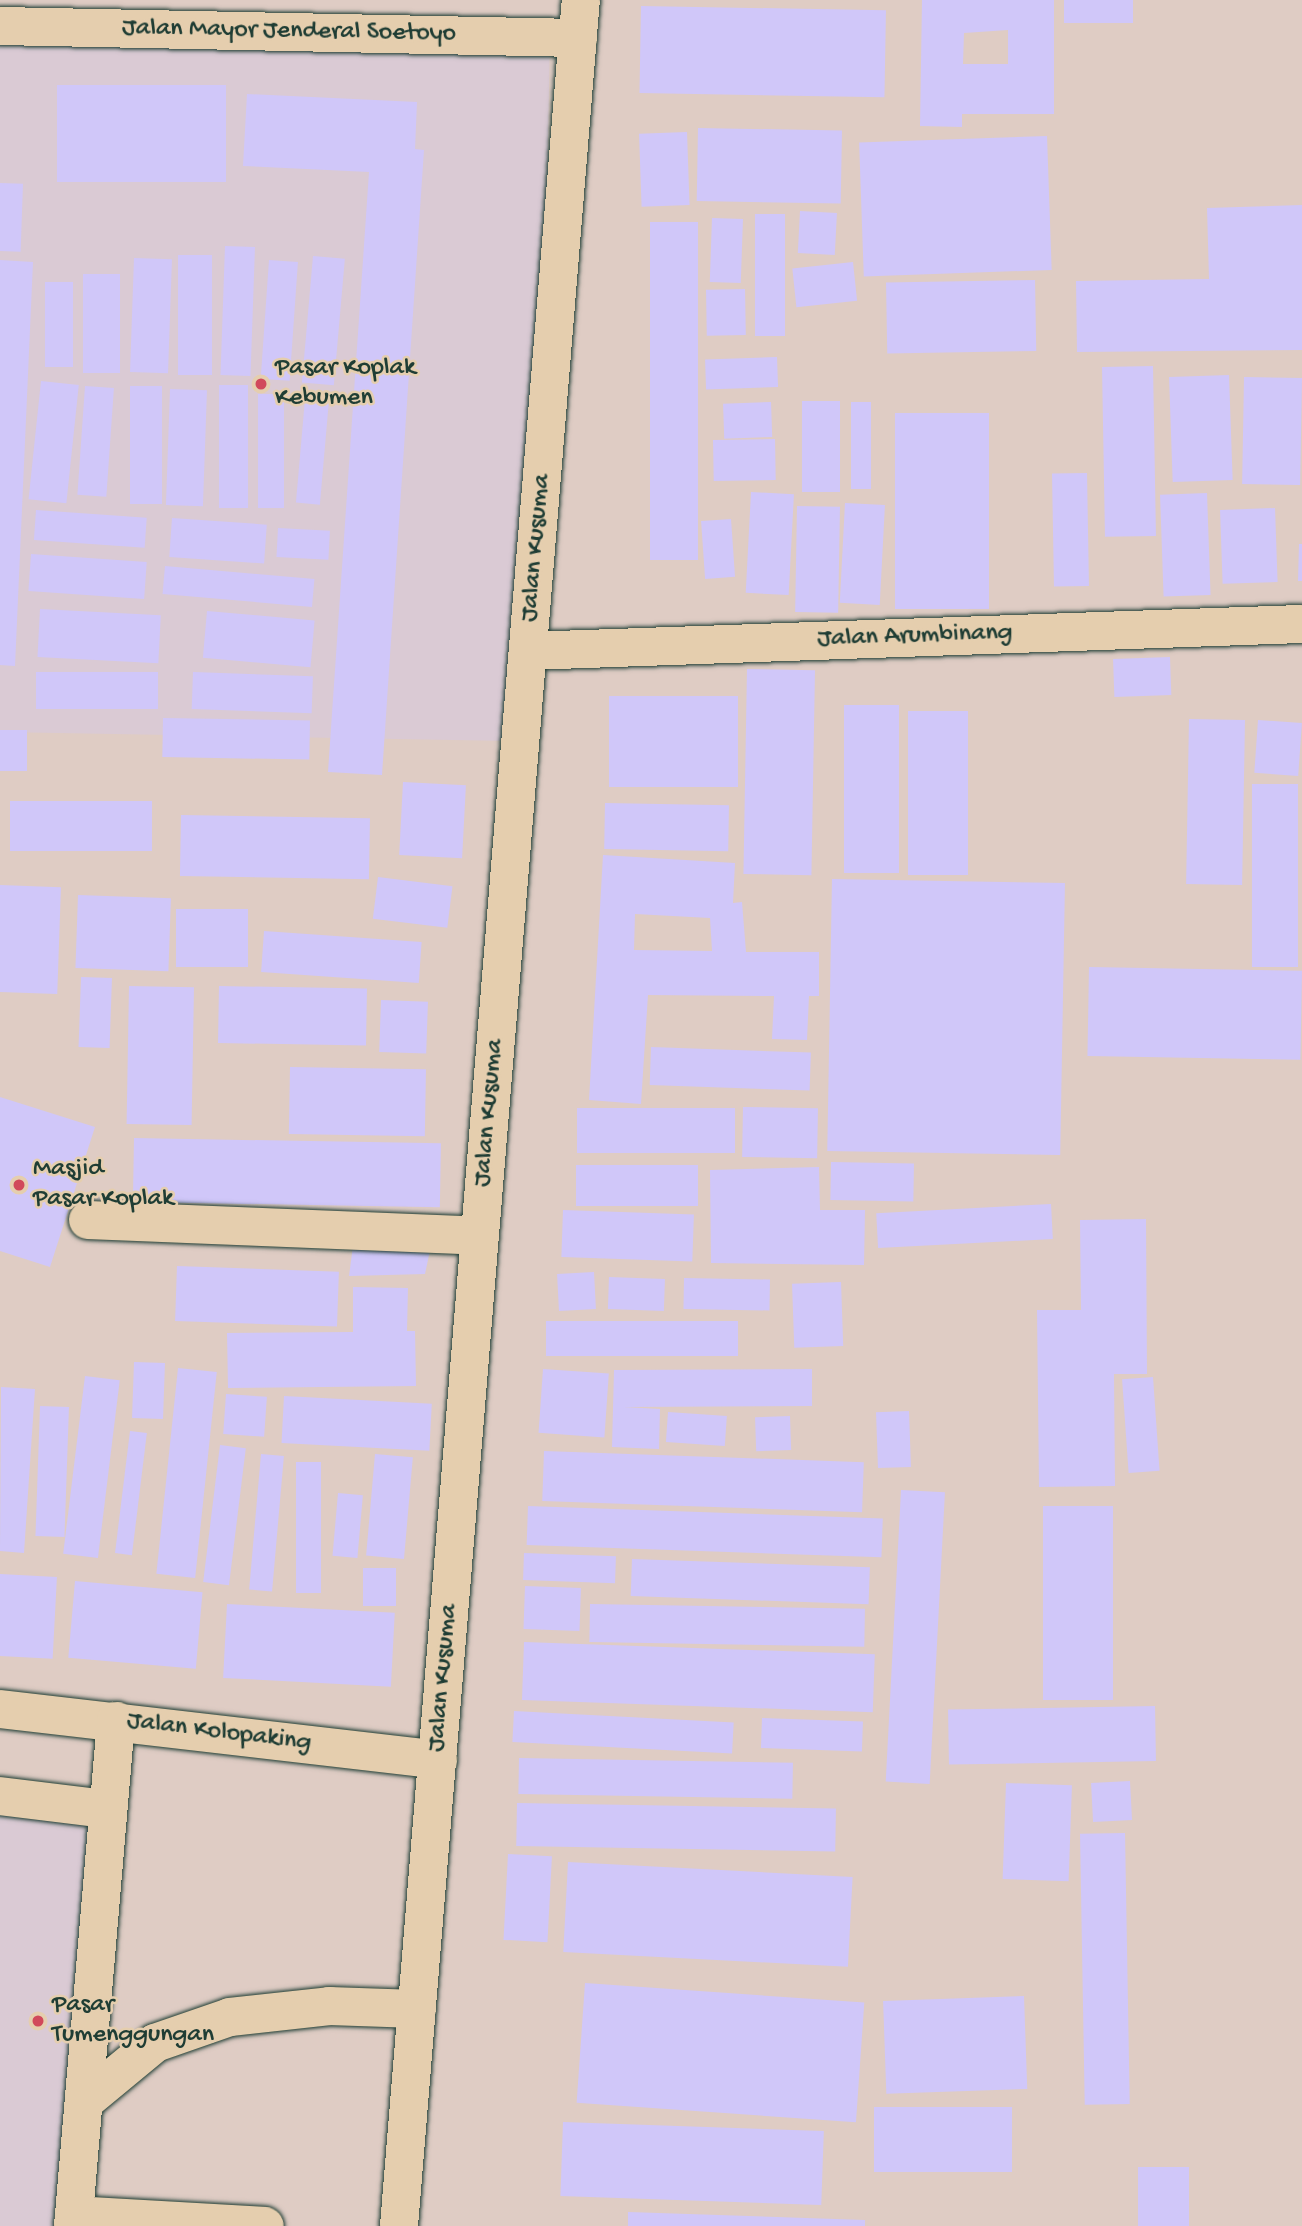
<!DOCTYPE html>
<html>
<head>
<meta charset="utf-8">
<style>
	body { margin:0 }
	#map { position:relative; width:1302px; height:2226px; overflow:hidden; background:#dfccc4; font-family:"Gochi Hand",sans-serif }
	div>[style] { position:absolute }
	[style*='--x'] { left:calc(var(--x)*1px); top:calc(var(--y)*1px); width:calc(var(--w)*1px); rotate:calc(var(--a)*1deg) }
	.built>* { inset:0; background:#dacad4; transform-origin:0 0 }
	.building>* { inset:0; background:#d0c7f9; transform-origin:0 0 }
	.roads { filter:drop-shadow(0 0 2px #1f3d34) drop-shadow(0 0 2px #1f3d34) }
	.minor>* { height:38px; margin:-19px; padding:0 19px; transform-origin:19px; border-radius:19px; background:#e5ceae }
	.major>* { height:38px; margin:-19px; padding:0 19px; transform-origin:19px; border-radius:19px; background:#e5ceae }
	.dots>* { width:19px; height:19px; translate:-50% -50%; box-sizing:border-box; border:4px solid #e5ceae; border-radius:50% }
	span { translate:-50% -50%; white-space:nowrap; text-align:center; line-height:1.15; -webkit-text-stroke:5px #e5ceae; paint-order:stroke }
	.street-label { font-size:26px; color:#1f3d34 }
	.poi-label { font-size:26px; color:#1f3d34 }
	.left { translate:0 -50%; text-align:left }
</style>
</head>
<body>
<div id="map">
	<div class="built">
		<div style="left:0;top:26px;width:550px;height:706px;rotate:1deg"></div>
		<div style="clip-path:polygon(0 1805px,100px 1816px,53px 2226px,0 2226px)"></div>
	</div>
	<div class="building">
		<div style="clip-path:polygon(evenodd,922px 0,1054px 0,1054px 114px,962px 114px,962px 127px,920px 126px,922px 0,1008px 30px,1008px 64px,963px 64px,964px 33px,1008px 30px)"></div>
		<div style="left:1064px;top:0;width:69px;height:23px"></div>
		<div style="left:641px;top:6px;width:245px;height:87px;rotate:1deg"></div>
		<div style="left:57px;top:85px;width:169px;height:97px"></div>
		<div style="clip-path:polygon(247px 94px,417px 102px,415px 149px,424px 150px,382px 775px,328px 772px,369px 172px,243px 166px)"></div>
		<div style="left:698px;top:128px;width:144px;height:73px;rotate:1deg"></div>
		<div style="left:687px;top:132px;width:73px;height:48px;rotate:88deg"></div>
		<div style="left:1047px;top:136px;width:134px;height:188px;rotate:88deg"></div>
		<div style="left:0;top:183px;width:23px;height:68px;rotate:2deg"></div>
		<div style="clip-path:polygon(1302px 205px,1302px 350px,1077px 352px,1076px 281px,1209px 279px,1207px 208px)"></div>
		<div style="left:800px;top:211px;width:37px;height:42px;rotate:3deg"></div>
		<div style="left:755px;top:214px;width:30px;height:122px"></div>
		<div style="left:712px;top:218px;width:31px;height:64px;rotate:2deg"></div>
		<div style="left:650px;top:222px;width:48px;height:338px"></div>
		<div style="left:225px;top:246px;width:30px;height:129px;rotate:2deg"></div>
		<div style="left:178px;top:255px;width:34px;height:120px"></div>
		<div style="left:313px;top:256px;width:32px;height:127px;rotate:5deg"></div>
		<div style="left:134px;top:258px;width:38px;height:114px;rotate:2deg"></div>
		<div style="clip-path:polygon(0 260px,33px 262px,15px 666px,0 665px)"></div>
		<div style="left:269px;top:260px;width:29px;height:119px;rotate:4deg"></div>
		<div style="left:853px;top:262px;width:39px;height:61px;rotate:84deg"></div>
		<div style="left:83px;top:274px;width:37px;height:99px"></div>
		<div style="left:1035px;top:280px;width:71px;height:149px;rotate:89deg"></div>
		<div style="left:45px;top:282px;width:28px;height:85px"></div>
		<div style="left:745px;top:289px;width:46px;height:39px;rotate:89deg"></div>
		<div style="left:777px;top:357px;width:30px;height:72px;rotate:88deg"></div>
		<div style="left:1153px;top:366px;width:170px;height:51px;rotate:89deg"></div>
		<div style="left:1229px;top:375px;width:105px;height:60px;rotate:88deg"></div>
		<div style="left:1244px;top:377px;width:58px;height:107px;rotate:1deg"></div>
		<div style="left:41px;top:381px;width:38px;height:119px;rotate:6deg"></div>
		<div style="left:219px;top:385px;width:29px;height:123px"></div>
		<div style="left:85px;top:386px;width:29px;height:109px;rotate:4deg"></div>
		<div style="left:130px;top:386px;width:32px;height:118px"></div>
		<div style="left:170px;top:389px;width:37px;height:116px;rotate:2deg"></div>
		<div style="left:258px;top:394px;width:26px;height:114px"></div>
		<div style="left:305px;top:399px;width:24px;height:104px;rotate:5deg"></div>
		<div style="left:802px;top:401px;width:38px;height:91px"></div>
		<div style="left:771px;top:402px;width:35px;height:48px;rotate:88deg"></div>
		<div style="left:851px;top:402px;width:20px;height:87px"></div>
		<div style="left:895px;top:413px;width:94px;height:196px"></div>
		<div style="left:775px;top:439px;width:41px;height:62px;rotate:89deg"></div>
		<div style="left:1087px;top:473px;width:113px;height:35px;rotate:89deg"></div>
		<div style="left:751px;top:492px;width:43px;height:101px;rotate:3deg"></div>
		<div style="left:1207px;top:493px;width:102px;height:47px;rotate:88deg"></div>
		<div style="left:845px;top:503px;width:40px;height:100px;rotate:3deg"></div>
		<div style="left:797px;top:506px;width:43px;height:106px;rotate:1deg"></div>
		<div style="left:1275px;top:508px;width:74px;height:55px;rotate:88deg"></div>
		<div style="left:36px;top:510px;width:111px;height:30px;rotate:4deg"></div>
		<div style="left:172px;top:518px;width:95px;height:39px;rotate:4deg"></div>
		<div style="left:731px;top:519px;width:58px;height:30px;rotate:86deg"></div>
		<div style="left:278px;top:528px;width:52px;height:29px;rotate:3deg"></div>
		<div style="clip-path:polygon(1299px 544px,1302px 544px,1302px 581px,1298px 581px)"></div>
		<div style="left:31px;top:554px;width:116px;height:37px;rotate:4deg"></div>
		<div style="left:165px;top:566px;width:150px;height:28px;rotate:5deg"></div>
		<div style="left:40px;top:609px;width:121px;height:48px;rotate:3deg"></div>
		<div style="left:207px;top:611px;width:108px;height:47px;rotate:5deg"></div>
		<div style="left:1170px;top:657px;width:38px;height:57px;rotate:88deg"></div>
		<div style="left:747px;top:669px;width:68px;height:205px;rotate:1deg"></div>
		<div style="left:158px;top:672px;width:37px;height:122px;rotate:90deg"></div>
		<div style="left:193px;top:672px;width:120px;height:37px;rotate:2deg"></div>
		<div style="left:609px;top:696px;width:129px;height:91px"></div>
		<div style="left:844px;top:705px;width:55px;height:168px"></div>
		<div style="left:908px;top:711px;width:60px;height:164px"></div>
		<div style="left:163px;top:718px;width:147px;height:39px;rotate:1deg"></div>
		<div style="left:1189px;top:719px;width:56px;height:165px;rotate:1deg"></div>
		<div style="left:1258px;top:720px;width:44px;height:53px;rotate:4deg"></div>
		<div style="left:0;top:730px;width:27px;height:41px"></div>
		<div style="left:403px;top:782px;width:63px;height:73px;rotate:3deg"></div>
		<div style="left:1252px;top:784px;width:46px;height:183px"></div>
		<div style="left:10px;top:801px;width:142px;height:50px"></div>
		<div style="left:605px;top:803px;width:124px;height:46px;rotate:1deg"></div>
		<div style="left:181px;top:815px;width:189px;height:61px;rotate:1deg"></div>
		<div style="clip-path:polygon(evenodd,603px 855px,735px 863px,733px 903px,742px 902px,746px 952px,819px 952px,819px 996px,809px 996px,807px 1040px,772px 1039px,774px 996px,648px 995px,641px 1104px,589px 1100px,603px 855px,635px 914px,710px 918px,712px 951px,634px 950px,635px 914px)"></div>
		<div style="left:378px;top:877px;width:75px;height:42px;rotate:7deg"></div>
		<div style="left:832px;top:879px;width:233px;height:272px;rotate:1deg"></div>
		<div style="left:0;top:885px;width:61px;height:107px;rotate:2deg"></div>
		<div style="left:78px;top:895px;width:93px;height:73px;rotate:2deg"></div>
		<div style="left:176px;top:909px;width:72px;height:58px"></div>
		<div style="left:264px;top:931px;width:158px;height:41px;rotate:4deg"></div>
		<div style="left:1089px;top:967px;width:213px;height:89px;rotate:1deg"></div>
		<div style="left:81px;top:977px;width:31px;height:70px;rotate:2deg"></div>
		<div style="left:129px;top:986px;width:65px;height:138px;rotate:1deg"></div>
		<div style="left:219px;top:986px;width:148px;height:57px;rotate:1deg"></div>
		<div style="left:381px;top:1000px;width:47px;height:52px;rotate:2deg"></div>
		<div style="left:651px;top:1047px;width:160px;height:38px;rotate:2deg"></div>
		<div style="left:290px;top:1067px;width:136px;height:67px;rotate:1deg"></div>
		<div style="clip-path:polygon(0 1097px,95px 1127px,50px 1267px,0 1251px)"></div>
		<div style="left:743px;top:1107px;width:75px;height:50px;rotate:1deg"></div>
		<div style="left:577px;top:1108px;width:158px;height:45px"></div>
		<div style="left:134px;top:1138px;width:307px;height:64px;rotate:1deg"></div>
		<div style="left:831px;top:1162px;width:83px;height:38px;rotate:1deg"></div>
		<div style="left:698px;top:1165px;width:41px;height:122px;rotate:90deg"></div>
		<div style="clip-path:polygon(819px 1167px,820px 1210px,865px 1210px,864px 1265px,711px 1263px,710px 1170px)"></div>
		<div style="left:1051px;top:1204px;width:35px;height:175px;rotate:87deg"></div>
		<div style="left:563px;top:1210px;width:131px;height:47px;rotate:2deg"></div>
		<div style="clip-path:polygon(1146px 1219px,1147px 1374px,1114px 1374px,1115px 1486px,1039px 1487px,1037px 1310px,1081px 1310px,1080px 1220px)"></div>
		<div style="clip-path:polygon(354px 1238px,432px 1241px,425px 1274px,349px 1276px)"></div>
		<div style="left:177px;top:1266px;width:162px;height:55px;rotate:2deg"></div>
		<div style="left:594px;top:1272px;width:37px;height:37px;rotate:87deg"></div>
		<div style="left:609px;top:1277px;width:56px;height:32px;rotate:2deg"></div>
		<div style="left:684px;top:1278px;width:86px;height:31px;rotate:1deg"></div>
		<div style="left:841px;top:1282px;width:64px;height:49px;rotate:88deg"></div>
		<div style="clip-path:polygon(353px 1287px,408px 1288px,407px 1331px,415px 1331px,416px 1386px,228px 1388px,227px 1333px,353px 1332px)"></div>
		<div style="left:738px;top:1321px;width:35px;height:192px;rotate:90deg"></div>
		<div style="left:134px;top:1362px;width:31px;height:56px;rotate:2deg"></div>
		<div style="left:178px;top:1368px;width:39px;height:207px;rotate:6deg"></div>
		<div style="left:543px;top:1369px;width:66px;height:64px;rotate:4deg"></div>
		<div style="clip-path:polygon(812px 1369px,812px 1406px,624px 1407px,660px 1409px,659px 1449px,612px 1447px,614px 1370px)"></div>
		<div style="left:85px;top:1376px;width:35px;height:179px;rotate:7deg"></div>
		<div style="left:1153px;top:1377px;width:94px;height:31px;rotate:86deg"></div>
		<div style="clip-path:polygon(1px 1387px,35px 1389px,24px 1553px,0 1551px)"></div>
		<div style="left:226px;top:1394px;width:41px;height:40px;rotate:4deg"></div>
		<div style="left:284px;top:1396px;width:148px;height:47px;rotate:3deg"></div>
		<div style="left:40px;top:1406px;width:29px;height:130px;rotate:2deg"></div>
		<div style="left:909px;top:1411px;width:56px;height:33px;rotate:88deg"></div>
		<div style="left:668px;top:1412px;width:59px;height:30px;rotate:4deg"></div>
		<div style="left:790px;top:1416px;width:34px;height:35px;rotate:88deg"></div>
		<div style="left:130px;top:1431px;width:17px;height:123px;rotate:7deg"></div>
		<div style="left:220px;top:1445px;width:26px;height:138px;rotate:7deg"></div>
		<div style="left:544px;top:1451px;width:320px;height:50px;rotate:2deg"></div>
		<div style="left:261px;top:1454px;width:23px;height:136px;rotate:5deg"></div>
		<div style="left:375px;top:1454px;width:38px;height:102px;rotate:5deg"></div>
		<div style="left:296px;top:1462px;width:25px;height:131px"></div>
		<div style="left:901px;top:1490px;width:44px;height:292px;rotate:3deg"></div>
		<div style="left:338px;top:1493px;width:25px;height:63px;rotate:5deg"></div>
		<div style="left:528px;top:1506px;width:355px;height:39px;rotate:2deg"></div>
		<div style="left:1113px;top:1506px;width:194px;height:70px;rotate:90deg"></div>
		<div style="left:524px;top:1553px;width:92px;height:27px;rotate:2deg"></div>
		<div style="left:632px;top:1559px;width:238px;height:37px;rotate:2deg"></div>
		<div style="left:363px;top:1568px;width:33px;height:38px"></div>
		<div style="left:0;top:1574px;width:57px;height:82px;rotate:3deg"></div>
		<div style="left:75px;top:1581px;width:128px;height:77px;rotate:5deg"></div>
		<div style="left:525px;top:1586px;width:56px;height:43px;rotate:2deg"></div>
		<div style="left:227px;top:1604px;width:168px;height:74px;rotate:3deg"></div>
		<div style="left:590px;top:1604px;width:275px;height:38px;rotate:1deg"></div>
		<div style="left:524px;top:1642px;width:351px;height:58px;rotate:2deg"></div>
		<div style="left:1155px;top:1706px;width:55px;height:207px;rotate:89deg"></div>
		<div style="left:514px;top:1711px;width:220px;height:31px;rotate:3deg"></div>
		<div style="left:762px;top:1718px;width:101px;height:30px;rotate:2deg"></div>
		<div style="left:519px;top:1758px;width:274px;height:36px;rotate:1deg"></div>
		<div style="left:1130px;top:1781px;width:39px;height:39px;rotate:87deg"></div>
		<div style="left:1006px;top:1783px;width:66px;height:96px;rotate:2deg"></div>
		<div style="left:517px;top:1803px;width:319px;height:43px;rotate:1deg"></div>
		<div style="left:1125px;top:1833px;width:271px;height:45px;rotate:89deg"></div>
		<div style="left:508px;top:1854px;width:44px;height:86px;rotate:3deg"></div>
		<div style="left:568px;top:1862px;width:285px;height:90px;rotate:3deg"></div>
		<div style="left:585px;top:1983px;width:280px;height:120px;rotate:4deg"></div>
		<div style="left:1024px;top:1996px;width:93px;height:141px;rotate:88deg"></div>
		<div style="left:1012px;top:2107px;width:65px;height:138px;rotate:90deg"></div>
		<div style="left:563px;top:2122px;width:261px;height:74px;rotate:2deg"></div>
		<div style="left:1138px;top:2167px;width:51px;height:59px"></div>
		<div style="clip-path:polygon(628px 2212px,865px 2220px,865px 2226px,628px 2226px)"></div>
	</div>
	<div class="roads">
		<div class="minor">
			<div style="--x:88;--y:1220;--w:392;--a:2.3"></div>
			<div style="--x:0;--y:1709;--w:441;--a:6.6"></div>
			<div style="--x:0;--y:1796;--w:107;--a:7"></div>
			<div style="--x:85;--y:2101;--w:91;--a:-39.6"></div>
			<div style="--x:155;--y:2043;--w:79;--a:-19.1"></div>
			<div style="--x:230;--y:2017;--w:100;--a:-6.3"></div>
			<div style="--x:329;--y:2006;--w:88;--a:2"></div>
			<div style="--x:74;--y:2215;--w:191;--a:3.3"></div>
			<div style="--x:73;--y:2226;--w:507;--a:-85.13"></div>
		</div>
		<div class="major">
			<div style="--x:0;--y:26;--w:578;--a:1.19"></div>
			<div style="--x:528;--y:651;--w:774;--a:-2"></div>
			<div style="--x:399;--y:2226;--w:2233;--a:-85.33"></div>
		</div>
	</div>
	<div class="dots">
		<div style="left:261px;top:384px;background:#d1495b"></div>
		<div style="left:19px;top:1185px;background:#d1495b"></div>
		<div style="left:38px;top:2021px;background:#d1495b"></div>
	</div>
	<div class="street-label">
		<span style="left:289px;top:32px;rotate:1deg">Jalan Mayor Jenderal Soetoyo</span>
		<span style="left:537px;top:548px;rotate:-85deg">Jalan Kusuma</span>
		<span style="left:915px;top:637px;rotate:-2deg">Jalan Arumbinang</span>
		<span style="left:490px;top:1113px;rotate:-85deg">Jalan Kusuma</span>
		<span style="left:444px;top:1678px;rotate:-85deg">Jalan Kusuma</span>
		<span style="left:219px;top:1733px;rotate:7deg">Jalan Kolopaking</span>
	</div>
	<div class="poi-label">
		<span class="left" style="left:275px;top:384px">Pasar Koplak<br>Kebumen</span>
		<span class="left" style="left:33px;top:1185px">Masjid<br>Pasar Koplak</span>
		<span class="left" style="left:52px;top:2021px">Pasar<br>Tumenggungan</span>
	</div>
</div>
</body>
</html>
